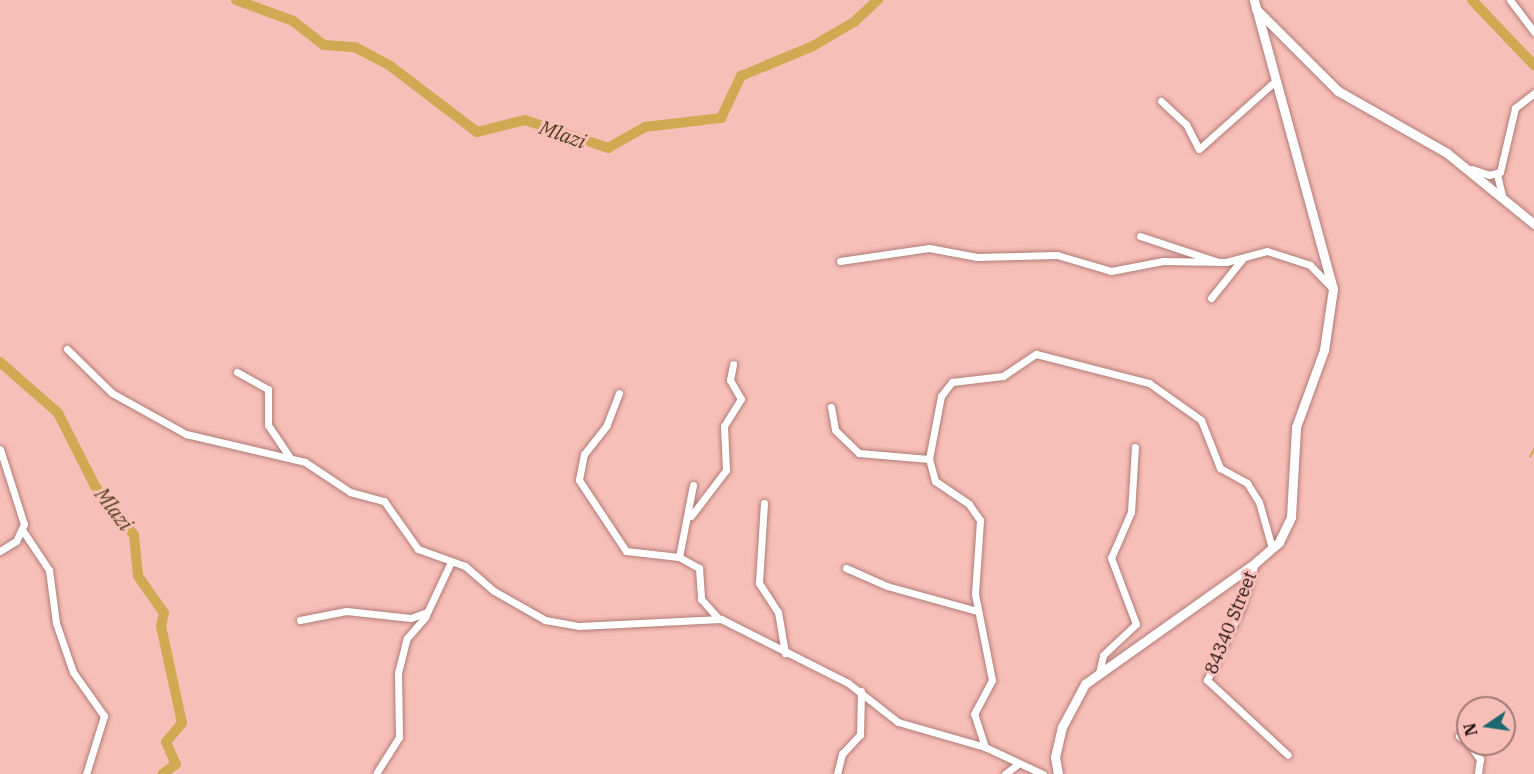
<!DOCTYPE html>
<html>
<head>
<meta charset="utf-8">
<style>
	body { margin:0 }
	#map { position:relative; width:1534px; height:774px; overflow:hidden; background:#f8bfb9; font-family:"IBM Plex Serif",serif }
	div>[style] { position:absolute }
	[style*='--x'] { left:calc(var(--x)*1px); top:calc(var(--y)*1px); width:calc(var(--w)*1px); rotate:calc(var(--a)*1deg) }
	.stream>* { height:1.5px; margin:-0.75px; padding:0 0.75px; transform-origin:0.75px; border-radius:0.75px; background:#d0a952 }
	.river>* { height:10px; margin:-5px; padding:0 5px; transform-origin:5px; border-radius:5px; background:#d0a952 }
	.roads { filter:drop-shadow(0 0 2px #b07c77) drop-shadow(0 0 2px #b07c77) }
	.street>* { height:7px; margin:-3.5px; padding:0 3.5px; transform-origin:3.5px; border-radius:3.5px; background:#fff }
	.secondary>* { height:9px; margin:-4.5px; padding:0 4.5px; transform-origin:4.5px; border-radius:4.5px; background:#fff }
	span { translate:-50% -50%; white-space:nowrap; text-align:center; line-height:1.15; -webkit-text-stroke:6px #f8bfb9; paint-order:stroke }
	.street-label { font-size:18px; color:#23100e }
	.water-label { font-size:20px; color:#4d3d17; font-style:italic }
	.north { position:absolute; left:1456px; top:696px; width:60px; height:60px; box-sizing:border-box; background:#f8bfb9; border:2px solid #a37975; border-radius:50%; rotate:257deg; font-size:16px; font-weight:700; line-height:24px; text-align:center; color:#23100e }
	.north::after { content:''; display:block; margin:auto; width:21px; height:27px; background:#1c6870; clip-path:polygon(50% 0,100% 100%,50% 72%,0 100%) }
</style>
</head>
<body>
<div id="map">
	<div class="stream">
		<div style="--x:1530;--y:457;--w:9;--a:-63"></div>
	</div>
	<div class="river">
		<div style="--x:236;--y:0;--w:61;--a:20.2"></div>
		<div style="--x:293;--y:21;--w:39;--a:38"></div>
		<div style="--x:324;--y:45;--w:31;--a:4"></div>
		<div style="--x:355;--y:47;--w:38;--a:28"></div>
		<div style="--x:389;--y:65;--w:111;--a:37.3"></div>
		<div style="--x:477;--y:132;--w:49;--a:-14"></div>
		<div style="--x:525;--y:120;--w:88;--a:18.6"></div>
		<div style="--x:608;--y:148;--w:43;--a:-29.6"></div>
		<div style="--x:645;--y:127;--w:77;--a:-6.8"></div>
		<div style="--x:721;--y:118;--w:47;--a:-64.5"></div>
		<div style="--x:741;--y:76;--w:78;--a:-22.6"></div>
		<div style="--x:813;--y:46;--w:48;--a:-30.3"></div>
		<div style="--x:854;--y:22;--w:33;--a:-43"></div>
		<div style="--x:1472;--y:0;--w:90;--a:46.4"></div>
		<div style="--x:0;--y:362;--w:77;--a:41.3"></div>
		<div style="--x:58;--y:413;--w:82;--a:63.1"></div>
		<div style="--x:95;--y:486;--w:63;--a:51.5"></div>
		<div style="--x:134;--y:535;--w:41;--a:84.4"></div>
		<div style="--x:138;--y:576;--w:45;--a:54.9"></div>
		<div style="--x:164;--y:613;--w:13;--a:103"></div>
		<div style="--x:161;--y:626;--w:99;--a:77.8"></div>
		<div style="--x:182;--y:723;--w:25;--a:130"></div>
		<div style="--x:166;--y:742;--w:24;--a:66"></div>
		<div style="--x:176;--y:764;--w:17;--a:144"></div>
	</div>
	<div class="roads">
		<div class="street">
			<div style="--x:1510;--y:0;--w:40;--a:53"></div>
			<div style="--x:1161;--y:101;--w:34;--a:43"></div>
			<div style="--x:1186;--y:124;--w:28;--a:63"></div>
			<div style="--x:1199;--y:149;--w:99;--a:-41.7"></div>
			<div style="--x:1472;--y:169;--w:18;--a:19"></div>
			<div style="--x:1489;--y:175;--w:11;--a:-15"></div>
			<div style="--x:1500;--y:172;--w:66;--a:-76.8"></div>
			<div style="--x:1515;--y:108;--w:24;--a:-38"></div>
			<div style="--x:1497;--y:174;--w:23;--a:77"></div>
			<div style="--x:1140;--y:236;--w:82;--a:18.4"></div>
			<div style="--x:840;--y:261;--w:90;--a:-8.3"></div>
			<div style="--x:929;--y:248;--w:49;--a:10.6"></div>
			<div style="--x:977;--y:257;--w:80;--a:-1.4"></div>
			<div style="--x:1057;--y:255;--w:56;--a:16.5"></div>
			<div style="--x:1111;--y:271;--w:53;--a:-10.9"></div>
			<div style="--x:1163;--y:261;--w:63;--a:0.9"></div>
			<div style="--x:1226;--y:262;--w:42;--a:-15"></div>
			<div style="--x:1267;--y:251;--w:45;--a:18"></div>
			<div style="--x:1310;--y:265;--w:33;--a:46"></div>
			<div style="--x:1211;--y:298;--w:51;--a:-51.3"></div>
			<div style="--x:67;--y:349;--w:63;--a:44.4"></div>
			<div style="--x:112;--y:393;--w:85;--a:29"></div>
			<div style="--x:186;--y:434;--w:122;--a:13.2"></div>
			<div style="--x:305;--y:462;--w:54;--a:33.7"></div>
			<div style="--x:350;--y:492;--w:35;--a:15"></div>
			<div style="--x:384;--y:501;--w:59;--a:54.7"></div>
			<div style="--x:418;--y:549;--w:50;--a:19.9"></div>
			<div style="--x:465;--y:566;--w:38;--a:41"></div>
			<div style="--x:494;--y:591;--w:59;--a:29.6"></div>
			<div style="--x:545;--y:620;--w:35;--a:10"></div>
			<div style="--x:579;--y:626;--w:142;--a:-2.8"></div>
			<div style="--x:721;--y:619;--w:142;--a:26.7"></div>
			<div style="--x:848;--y:683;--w:63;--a:38"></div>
			<div style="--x:898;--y:722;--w:91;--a:16"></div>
			<div style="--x:985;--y:747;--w:64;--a:25"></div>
			<div style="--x:237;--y:372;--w:35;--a:29"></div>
			<div style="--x:268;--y:389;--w:36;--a:90"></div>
			<div style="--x:268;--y:425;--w:40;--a:56"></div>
			<div style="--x:619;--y:393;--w:34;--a:111"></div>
			<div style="--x:607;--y:425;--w:37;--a:128"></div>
			<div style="--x:584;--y:454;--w:26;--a:101"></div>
			<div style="--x:579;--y:480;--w:85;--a:56.5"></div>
			<div style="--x:626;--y:551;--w:53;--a:6.5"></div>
			<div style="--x:831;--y:407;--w:23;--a:80"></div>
			<div style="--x:835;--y:430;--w:33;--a:44"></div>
			<div style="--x:859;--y:453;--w:70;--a:4.9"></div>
			<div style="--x:0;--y:449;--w:79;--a:72.3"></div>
			<div style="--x:24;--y:524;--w:19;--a:115"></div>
			<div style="--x:16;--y:541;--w:19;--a:148"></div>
			<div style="--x:693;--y:485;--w:73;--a:101"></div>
			<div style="--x:679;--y:557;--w:23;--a:29"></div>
			<div style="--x:699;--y:568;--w:31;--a:86"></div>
			<div style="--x:701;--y:599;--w:25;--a:48"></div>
			<div style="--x:764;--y:503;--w:80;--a:93.6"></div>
			<div style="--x:759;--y:583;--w:35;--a:57"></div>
			<div style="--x:778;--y:612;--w:42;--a:80.3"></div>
			<div style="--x:691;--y:516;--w:58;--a:-52.7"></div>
			<div style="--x:726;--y:470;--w:44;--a:-92.6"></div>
			<div style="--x:724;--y:426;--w:32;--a:-58"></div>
			<div style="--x:741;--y:399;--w:22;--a:-120"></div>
			<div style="--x:730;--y:380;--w:16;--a:-79"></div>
			<div style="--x:23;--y:531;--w:47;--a:56.3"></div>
			<div style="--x:49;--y:570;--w:53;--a:82.5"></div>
			<div style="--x:56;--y:623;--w:52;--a:70.9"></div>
			<div style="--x:73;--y:672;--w:54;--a:54.8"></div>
			<div style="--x:104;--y:716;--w:61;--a:107.2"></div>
			<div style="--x:1255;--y:563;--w:45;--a:106.8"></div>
			<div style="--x:1242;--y:606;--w:82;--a:115.3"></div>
			<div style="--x:1207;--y:680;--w:110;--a:42.8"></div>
			<div style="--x:846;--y:568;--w:45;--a:23.7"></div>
			<div style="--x:887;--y:586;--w:93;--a:15.5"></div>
			<div style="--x:300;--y:620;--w:47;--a:-11.1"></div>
			<div style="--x:346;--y:611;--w:65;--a:6.1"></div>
			<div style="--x:411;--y:618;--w:17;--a:-21"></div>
			<div style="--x:1099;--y:673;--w:18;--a:-77"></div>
			<div style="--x:1103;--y:655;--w:45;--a:-43.2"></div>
			<div style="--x:1136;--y:624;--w:71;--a:-110.7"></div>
			<div style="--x:1111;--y:558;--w:50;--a:-66.5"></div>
			<div style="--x:1131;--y:512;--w:65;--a:-86.5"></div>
			<div style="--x:1459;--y:736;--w:11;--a:38"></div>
			<div style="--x:1469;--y:744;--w:19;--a:54"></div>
			<div style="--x:1480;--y:759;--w:15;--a:98"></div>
			<div style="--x:985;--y:747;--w:35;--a:-108"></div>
			<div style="--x:974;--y:714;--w:38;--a:-62"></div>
			<div style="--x:992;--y:680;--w:88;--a:-101.2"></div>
			<div style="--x:975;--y:594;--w:74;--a:-86.1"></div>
			<div style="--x:980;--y:520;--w:19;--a:-125"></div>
			<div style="--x:969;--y:504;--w:41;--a:-145.9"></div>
			<div style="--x:935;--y:481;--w:23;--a:-105"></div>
			<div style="--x:929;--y:459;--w:64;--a:-79.2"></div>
			<div style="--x:941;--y:396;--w:18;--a:-52"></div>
			<div style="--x:952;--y:382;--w:51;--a:-6.7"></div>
			<div style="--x:1003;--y:376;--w:40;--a:-34"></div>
			<div style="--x:1036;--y:354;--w:117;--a:14.4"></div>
			<div style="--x:1149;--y:383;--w:64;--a:35.4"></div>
			<div style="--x:1201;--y:420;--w:52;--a:68.4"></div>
			<div style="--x:1220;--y:468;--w:31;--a:29"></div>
			<div style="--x:1247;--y:483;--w:22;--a:58"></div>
			<div style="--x:1259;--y:502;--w:48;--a:74.2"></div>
			<div style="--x:377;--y:772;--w:41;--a:-57.8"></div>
			<div style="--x:399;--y:737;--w:64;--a:-90.9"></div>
			<div style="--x:398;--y:673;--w:36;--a:-76"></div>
			<div style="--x:407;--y:638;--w:28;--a:-49"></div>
			<div style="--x:425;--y:617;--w:61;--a:-64.7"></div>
			<div style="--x:837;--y:774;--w:21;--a:-76"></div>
			<div style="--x:842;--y:754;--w:26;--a:-47"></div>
			<div style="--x:860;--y:735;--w:44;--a:-88.7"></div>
			<div style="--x:1005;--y:774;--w:16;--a:-38"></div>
		</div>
		<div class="secondary">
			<div style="--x:1256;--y:9;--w:116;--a:45"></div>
			<div style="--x:1338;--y:91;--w:125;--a:29.6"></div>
			<div style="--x:1447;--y:153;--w:112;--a:39.2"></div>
			<div style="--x:1058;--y:774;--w:17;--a:-100"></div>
			<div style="--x:1055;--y:757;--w:31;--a:-77"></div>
			<div style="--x:1062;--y:727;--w:49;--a:-61.9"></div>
			<div style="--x:1085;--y:684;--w:209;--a:-35.4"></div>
			<div style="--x:1255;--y:563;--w:32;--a:-41"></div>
			<div style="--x:1279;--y:542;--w:28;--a:-64"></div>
			<div style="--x:1291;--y:517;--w:90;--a:-86.8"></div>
			<div style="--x:1296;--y:427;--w:82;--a:-70"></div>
			<div style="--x:1324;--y:350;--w:62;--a:-81.6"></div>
			<div style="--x:1333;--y:289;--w:300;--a:-105.3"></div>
		</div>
	</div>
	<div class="street-label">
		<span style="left:1231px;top:623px;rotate:-68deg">84340 Street</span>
	</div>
	<div class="water-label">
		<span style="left:563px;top:134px;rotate:19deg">Mlazi</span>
		<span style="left:114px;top:509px;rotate:53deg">Mlazi</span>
	</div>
	<div class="north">N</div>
</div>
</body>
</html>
